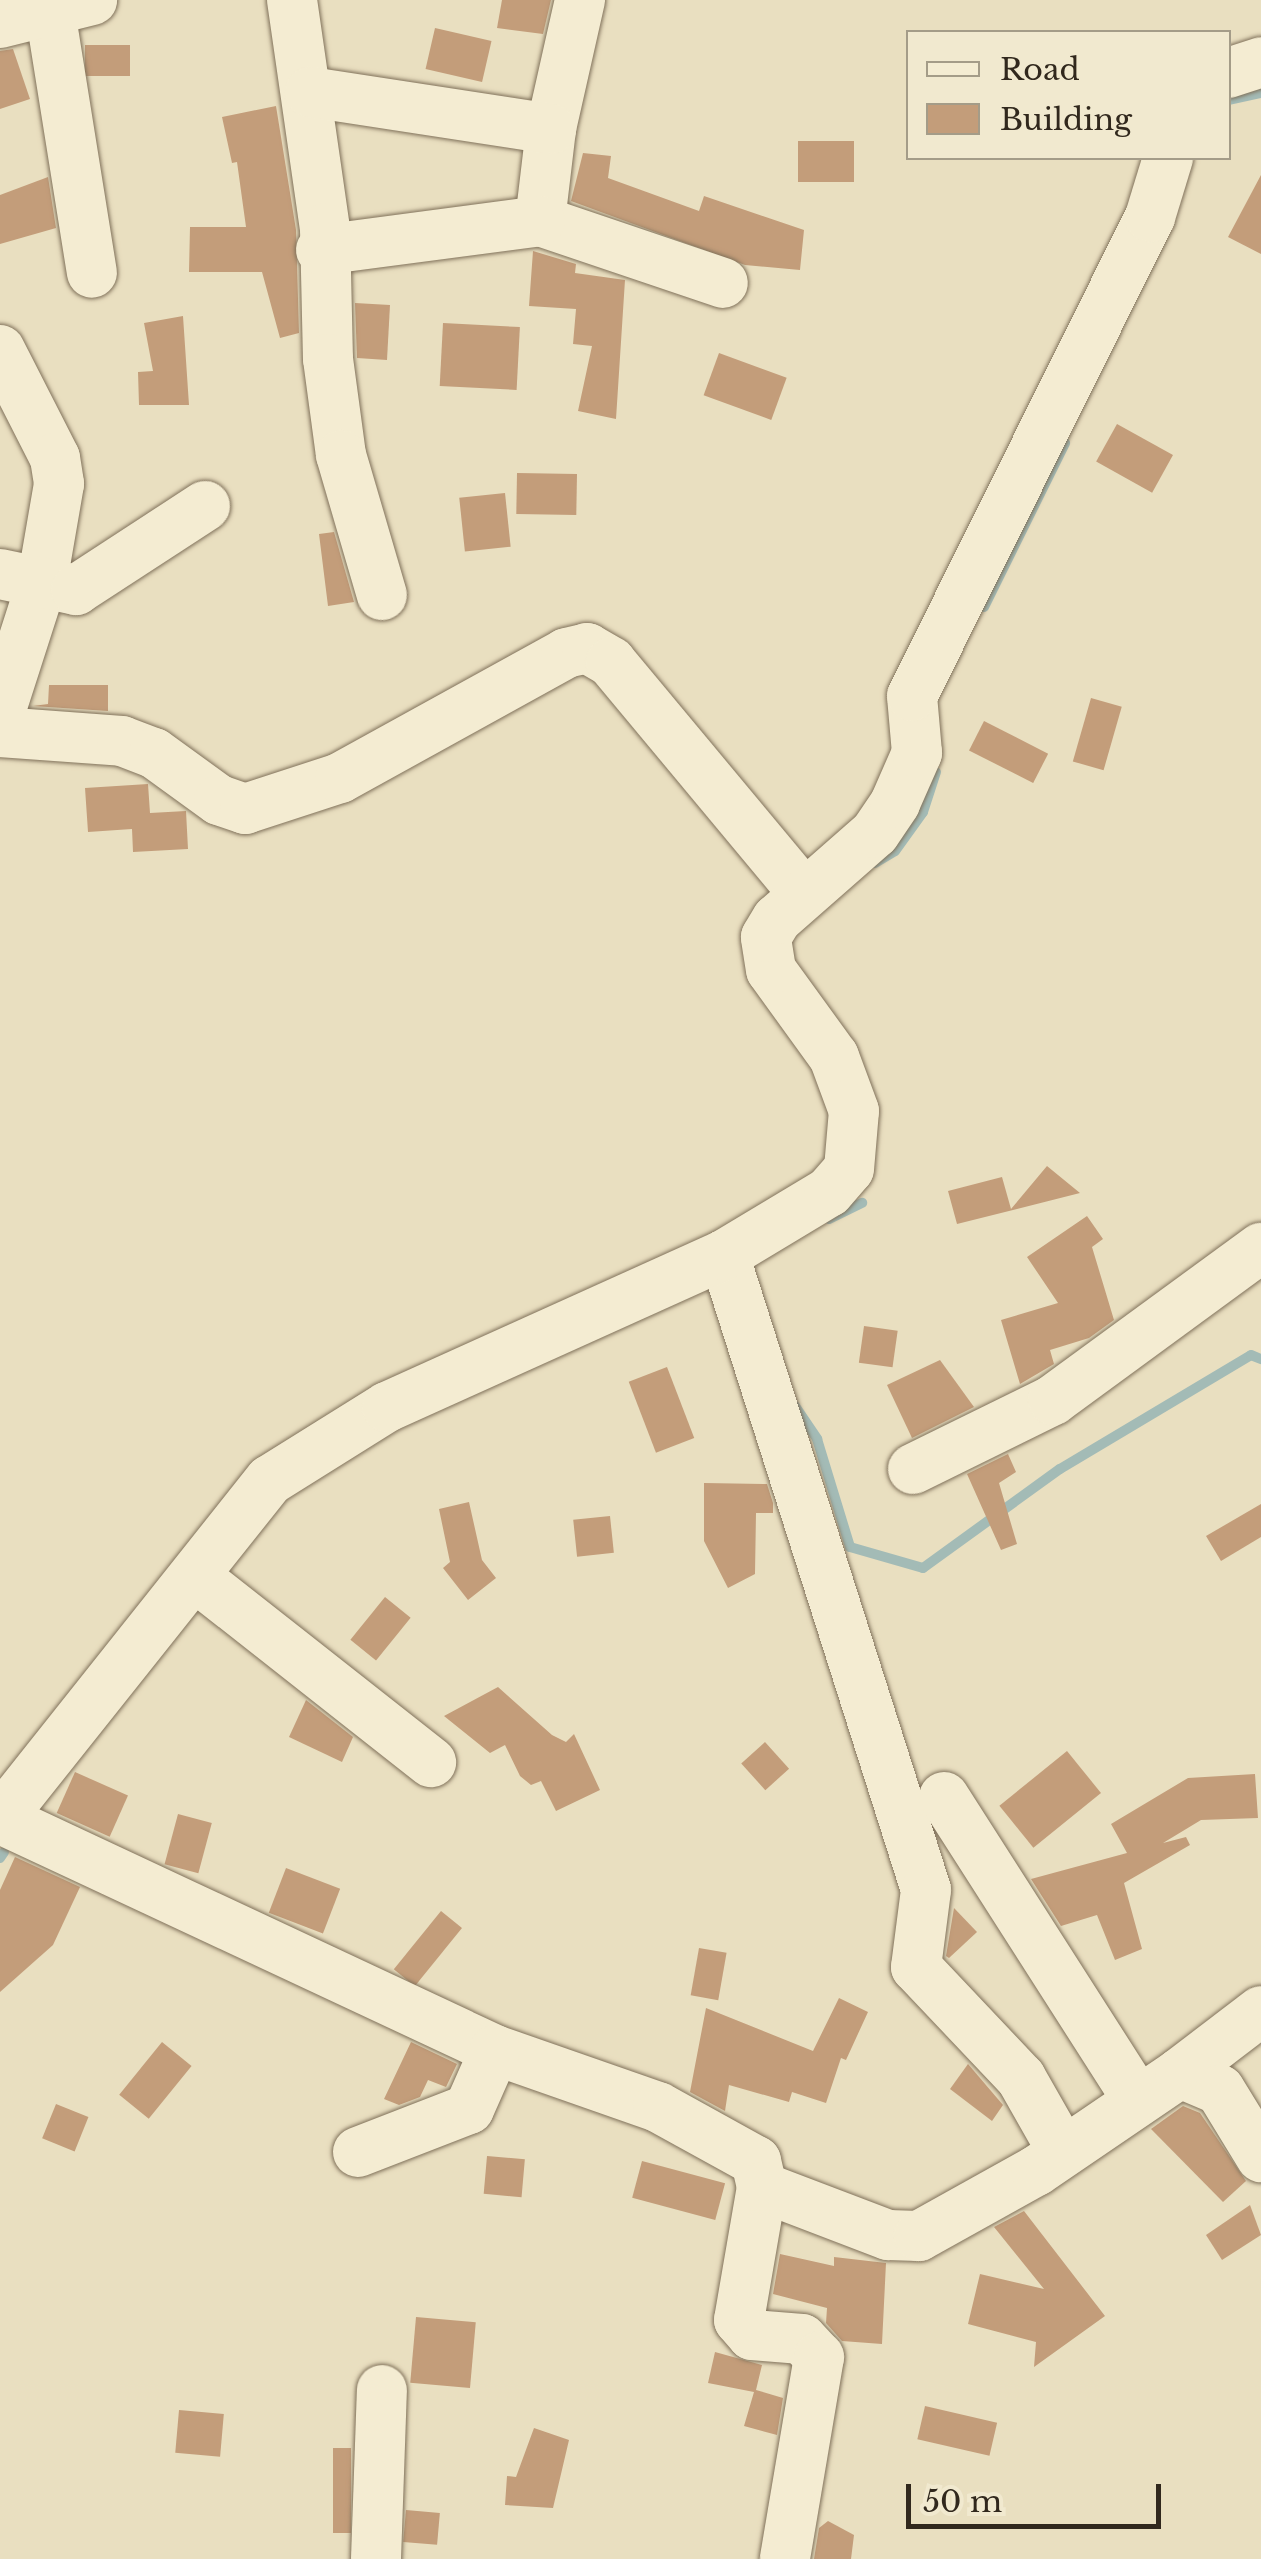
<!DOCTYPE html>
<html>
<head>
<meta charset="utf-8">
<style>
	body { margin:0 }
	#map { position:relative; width:1261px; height:2559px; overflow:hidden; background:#e9dfc0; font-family:"Libre Baskerville",serif }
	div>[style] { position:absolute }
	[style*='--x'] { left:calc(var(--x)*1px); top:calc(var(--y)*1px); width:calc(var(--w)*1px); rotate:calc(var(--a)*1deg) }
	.stream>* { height:10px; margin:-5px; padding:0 5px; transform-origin:5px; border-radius:5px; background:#a3bbb6 }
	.building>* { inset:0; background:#c39d7a; transform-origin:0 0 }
	.roads { filter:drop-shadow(0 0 2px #80715a) drop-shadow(0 0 2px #80715a) }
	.minor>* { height:50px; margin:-25px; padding:0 25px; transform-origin:25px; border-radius:25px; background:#f4ecd2 }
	span { translate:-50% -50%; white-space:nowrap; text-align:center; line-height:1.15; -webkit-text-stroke:9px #f1e9cf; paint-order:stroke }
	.legend { position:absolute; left:906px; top:30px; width:325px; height:130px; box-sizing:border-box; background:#f1e9cf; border:2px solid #a49c88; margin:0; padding:12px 18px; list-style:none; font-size:30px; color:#31281d }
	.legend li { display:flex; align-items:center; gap:20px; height:50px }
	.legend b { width:50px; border:2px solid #a49c88 }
	.scale { position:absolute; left:906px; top:2484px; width:255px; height:45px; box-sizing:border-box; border:5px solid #31281d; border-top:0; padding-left:12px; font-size:30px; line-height:35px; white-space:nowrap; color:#31281d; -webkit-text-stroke:8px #f1e9cf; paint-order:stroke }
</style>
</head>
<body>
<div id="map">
	<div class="stream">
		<div style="--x:1228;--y:100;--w:34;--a:-12"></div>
		<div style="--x:984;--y:607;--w:183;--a:-63.7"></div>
		<div style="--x:875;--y:863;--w:23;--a:-31"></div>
		<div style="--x:895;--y:851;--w:48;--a:-54.3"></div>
		<div style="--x:923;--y:812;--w:42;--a:-72"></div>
		<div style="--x:829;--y:1219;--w:37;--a:-26"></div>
		<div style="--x:795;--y:1406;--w:40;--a:56"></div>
		<div style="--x:817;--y:1439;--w:113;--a:73"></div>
		<div style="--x:850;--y:1547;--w:76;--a:16"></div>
		<div style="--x:923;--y:1568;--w:169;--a:-35.9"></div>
		<div style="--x:1060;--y:1469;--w:222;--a:-30.8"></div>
		<div style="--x:1251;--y:1355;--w:11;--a:22"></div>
		<div style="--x:0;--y:1858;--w:7;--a:-56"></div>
	</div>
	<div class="building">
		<div style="clip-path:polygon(502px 0,551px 0,543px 34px,497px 28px)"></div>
		<div style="left:435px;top:28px;width:58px;height:42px;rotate:13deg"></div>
		<div style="left:85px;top:45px;width:45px;height:31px"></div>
		<div style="clip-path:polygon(13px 49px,30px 99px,0 109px,0 51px)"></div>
		<div style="clip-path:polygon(276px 106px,296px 230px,299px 333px,280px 338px,262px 272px,189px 272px,190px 227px,246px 227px,237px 162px,232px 163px,222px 117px)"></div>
		<div style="left:798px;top:141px;width:56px;height:41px"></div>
		<div style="clip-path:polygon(583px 153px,611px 156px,608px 178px,699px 211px,704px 196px,804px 230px,800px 270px,745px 265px,571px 201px)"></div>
		<div style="clip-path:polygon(1261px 175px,1261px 254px,1228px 237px)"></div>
		<div style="clip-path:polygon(48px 177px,56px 228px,0 244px,0 195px)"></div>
		<div style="clip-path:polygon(533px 251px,576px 264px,575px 273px,625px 280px,616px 419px,578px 411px,592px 346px,573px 344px,576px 309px,529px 306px)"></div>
		<div style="clip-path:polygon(355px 303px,390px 305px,387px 360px,357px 358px)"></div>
		<div style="clip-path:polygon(183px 316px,189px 405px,139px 405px,138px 372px,153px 371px,144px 323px)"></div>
		<div style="left:443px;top:323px;width:77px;height:63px;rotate:3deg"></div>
		<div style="left:719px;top:353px;width:72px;height:45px;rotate:20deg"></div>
		<div style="left:1117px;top:424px;width:64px;height:43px;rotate:29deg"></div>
		<div style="left:517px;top:473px;width:60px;height:41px;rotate:1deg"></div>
		<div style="left:505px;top:493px;width:54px;height:46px;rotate:84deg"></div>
		<div style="clip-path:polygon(334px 532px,354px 602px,328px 606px,319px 534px)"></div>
		<div style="clip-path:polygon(49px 685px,108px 685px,108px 711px,33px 706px,48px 704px)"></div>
		<div style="left:1091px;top:698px;width:32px;height:66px;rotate:16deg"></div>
		<div style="left:984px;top:721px;width:72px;height:33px;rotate:27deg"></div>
		<div style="clip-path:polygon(148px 784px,150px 813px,186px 811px,188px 849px,133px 852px,132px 829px,88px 832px,85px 788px)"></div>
		<div style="clip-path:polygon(1047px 1166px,1080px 1193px,957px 1224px,948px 1191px,1002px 1177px,1011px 1209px)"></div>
		<div style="clip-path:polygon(1087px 1216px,1103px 1239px,1092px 1247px,1114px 1320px,1089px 1338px,1050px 1350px,1054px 1364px,1020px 1384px,1001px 1320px,1058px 1303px,1027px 1257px)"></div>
		<div style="left:864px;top:1326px;width:34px;height:37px;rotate:8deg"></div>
		<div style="clip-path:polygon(940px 1360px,974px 1407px,912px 1438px,887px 1385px)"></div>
		<div style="left:667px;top:1367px;width:76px;height:41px;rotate:69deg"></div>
		<div style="clip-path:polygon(1008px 1454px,1016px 1472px,999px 1483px,1017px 1544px,1001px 1550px,967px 1474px)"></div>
		<div style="clip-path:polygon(704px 1483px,767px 1484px,773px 1503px,773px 1513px,756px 1513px,755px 1574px,728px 1588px,704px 1541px)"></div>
		<div style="clip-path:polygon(469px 1502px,482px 1560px,496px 1578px,468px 1600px,443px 1568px,450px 1562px,439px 1509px)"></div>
		<div style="clip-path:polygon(1261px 1504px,1261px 1537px,1221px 1561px,1206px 1536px)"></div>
		<div style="left:610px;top:1516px;width:37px;height:37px;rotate:84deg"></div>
		<div style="left:385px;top:1597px;width:33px;height:55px;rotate:39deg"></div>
		<div style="clip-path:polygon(498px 1687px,552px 1735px,566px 1742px,574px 1734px,600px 1790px,556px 1811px,541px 1781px,531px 1785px,520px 1776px,505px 1745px,490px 1753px,444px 1716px)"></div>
		<div style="clip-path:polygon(306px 1700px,353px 1737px,342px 1762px,289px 1737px)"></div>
		<div style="left:765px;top:1742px;width:36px;height:32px;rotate:48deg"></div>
		<div style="left:1067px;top:1751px;width:54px;height:87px;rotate:51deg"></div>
		<div style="left:75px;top:1772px;width:58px;height:45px;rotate:24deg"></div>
		<div style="clip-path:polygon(1255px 1774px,1258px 1818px,1201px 1820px,1163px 1843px,1186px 1837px,1190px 1845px,1124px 1883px,1142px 1949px,1115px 1960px,1097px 1915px,1061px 1926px,1031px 1879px,1127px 1853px,1111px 1824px,1188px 1778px)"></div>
		<div style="left:178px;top:1814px;width:35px;height:52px;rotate:15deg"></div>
		<div style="clip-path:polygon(15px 1857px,80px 1887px,53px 1945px,0 1992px,0 1890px)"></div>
		<div style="left:286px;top:1868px;width:58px;height:48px;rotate:21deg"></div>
		<div style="clip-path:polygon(954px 1908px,977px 1932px,949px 1958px,946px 1956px)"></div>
		<div style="left:441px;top:1911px;width:27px;height:75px;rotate:39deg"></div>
		<div style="left:699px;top:1948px;width:28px;height:48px;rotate:10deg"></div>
		<div style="clip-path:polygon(839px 1998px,868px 2012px,846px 2060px,841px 2058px,826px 2103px,792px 2092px,789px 2102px,729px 2085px,725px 2111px,690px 2092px,706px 2008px,813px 2051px)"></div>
		<div style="left:162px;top:2042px;width:38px;height:68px;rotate:39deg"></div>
		<div style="clip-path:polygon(411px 2042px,457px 2064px,446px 2087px,428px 2080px,420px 2097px,399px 2105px,384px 2099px)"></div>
		<div style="clip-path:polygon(968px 2064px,1003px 2105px,992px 2121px,950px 2089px)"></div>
		<div style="left:56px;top:2104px;width:35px;height:37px;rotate:22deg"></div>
		<div style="clip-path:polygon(1183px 2106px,1200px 2113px,1246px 2181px,1223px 2202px,1151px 2129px)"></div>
		<div style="left:487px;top:2156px;width:38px;height:38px;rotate:5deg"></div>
		<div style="left:642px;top:2161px;width:86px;height:38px;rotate:15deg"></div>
		<div style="clip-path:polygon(1250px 2205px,1261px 2235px,1222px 2260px,1206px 2235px)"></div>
		<div style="clip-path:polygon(1024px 2211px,1105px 2316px,1034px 2367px,1036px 2342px,968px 2324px,980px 2274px,1044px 2289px,994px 2227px)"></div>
		<div style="clip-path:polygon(780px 2254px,834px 2266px,834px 2257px,886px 2263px,882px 2344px,842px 2341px,826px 2323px,827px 2308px,773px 2294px)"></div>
		<div style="left:416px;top:2317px;width:60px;height:66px;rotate:5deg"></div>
		<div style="clip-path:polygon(715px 2352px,762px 2365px,756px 2390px,783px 2398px,777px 2435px,744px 2426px,754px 2392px,708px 2383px)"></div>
		<div style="left:925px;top:2406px;width:74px;height:34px;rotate:13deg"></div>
		<div style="left:179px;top:2410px;width:45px;height:43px;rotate:5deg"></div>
		<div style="clip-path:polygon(534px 2428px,569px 2440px,553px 2508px,505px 2505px,507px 2476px,516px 2477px)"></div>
		<div style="left:333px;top:2448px;width:18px;height:85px"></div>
		<div style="left:406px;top:2510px;width:34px;height:32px;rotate:5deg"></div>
		<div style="clip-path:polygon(828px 2521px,854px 2535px,851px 2559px,814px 2559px,819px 2528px)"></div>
	</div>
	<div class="roads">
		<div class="minor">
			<div style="--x:292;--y:0;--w:230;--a:81.8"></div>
			<div style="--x:325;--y:228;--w:131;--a:88.7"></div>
			<div style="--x:328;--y:359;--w:97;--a:82.3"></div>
			<div style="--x:341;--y:455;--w:146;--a:73.7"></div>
			<div style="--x:580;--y:0;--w:132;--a:102.7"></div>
			<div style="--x:551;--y:129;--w:93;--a:96.8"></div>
			<div style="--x:540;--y:221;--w:193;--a:18.7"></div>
			<div style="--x:50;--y:11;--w:265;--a:80.9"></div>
			<div style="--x:0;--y:23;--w:95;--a:-14"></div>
			<div style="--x:1228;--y:73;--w:35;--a:-18"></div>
			<div style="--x:310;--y:92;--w:244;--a:8.7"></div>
			<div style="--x:321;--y:250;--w:221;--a:-7.5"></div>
			<div style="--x:0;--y:350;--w:121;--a:63"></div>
			<div style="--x:55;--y:458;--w:26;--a:81"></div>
			<div style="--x:59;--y:484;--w:99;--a:99.8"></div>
			<div style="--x:42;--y:582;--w:138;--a:107.8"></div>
			<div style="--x:0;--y:574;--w:78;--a:11.9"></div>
			<div style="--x:76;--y:590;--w:154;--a:-33.1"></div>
			<div style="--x:0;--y:732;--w:122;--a:4.2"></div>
			<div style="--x:122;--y:741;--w:34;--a:21"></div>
			<div style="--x:154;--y:753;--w:80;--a:35.9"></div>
			<div style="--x:219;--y:800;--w:28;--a:19"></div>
			<div style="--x:245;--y:809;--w:100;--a:-18.1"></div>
			<div style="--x:340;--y:778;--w:258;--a:-28.9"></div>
			<div style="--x:566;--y:653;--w:22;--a:-13"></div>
			<div style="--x:587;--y:648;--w:28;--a:30"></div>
			<div style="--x:611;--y:662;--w:302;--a:50.2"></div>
			<div style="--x:724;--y:1255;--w:666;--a:72.35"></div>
			<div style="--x:926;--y:1890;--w:78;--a:97.4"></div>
			<div style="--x:916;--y:1967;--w:153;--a:46.6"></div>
			<div style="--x:1021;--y:2078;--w:85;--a:60.4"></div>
			<div style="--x:913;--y:1469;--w:156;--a:-26.2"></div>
			<div style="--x:1053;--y:1400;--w:258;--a:-36.2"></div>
			<div style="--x:197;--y:1578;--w:298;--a:38.2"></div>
			<div style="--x:944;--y:1797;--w:358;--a:57.4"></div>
			<div style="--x:0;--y:1819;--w:433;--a:-51.5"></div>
			<div style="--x:270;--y:1480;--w:138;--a:-32"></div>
			<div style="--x:387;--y:1407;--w:370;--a:-24.3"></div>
			<div style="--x:724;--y:1255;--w:122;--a:-31"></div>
			<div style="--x:829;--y:1192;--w:30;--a:-49"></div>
			<div style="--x:849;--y:1169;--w:58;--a:-85.1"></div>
			<div style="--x:854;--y:1111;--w:58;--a:-110.3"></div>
			<div style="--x:834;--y:1057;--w:107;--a:-125.9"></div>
			<div style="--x:771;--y:970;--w:33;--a:-99"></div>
			<div style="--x:766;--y:937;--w:21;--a:-59"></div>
			<div style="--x:777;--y:919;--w:130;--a:-41.3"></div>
			<div style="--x:875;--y:833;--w:36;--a:-56"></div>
			<div style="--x:895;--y:803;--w:55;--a:-66.3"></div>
			<div style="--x:917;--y:753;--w:57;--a:-95"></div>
			<div style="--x:912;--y:696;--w:535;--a:-63.58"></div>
			<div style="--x:1150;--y:217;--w:62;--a:-73"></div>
			<div style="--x:1;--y:1819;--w:545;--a:25.06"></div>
			<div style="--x:495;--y:2050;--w:173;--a:19.3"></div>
			<div style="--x:658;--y:2107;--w:112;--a:28.9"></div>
			<div style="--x:756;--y:2161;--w:27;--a:77"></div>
			<div style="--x:762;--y:2187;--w:135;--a:99.8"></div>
			<div style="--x:739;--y:2320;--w:20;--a:49"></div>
			<div style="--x:752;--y:2335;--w:50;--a:4.6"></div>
			<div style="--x:802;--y:2339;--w:25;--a:47"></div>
			<div style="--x:819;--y:2357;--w:205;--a:99.6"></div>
			<div style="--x:1180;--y:2073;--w:102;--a:-37.4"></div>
			<div style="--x:358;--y:2152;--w:119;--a:-21.2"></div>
			<div style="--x:469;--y:2109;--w:64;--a:-66.2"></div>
			<div style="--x:762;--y:2187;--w:135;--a:20.9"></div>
			<div style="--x:888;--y:2235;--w:31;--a:2"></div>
			<div style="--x:919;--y:2236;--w:134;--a:-29.1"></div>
			<div style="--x:1036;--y:2171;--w:174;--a:-34.2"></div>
			<div style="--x:1180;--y:2073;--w:43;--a:23"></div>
			<div style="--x:1220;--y:2090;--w:79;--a:58.5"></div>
			<div style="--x:376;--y:2559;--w:169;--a:-88"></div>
		</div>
	</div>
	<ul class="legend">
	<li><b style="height:12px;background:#f4ecd2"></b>Road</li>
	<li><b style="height:28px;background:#c39d7a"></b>Building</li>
	</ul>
	<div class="scale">50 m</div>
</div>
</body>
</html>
